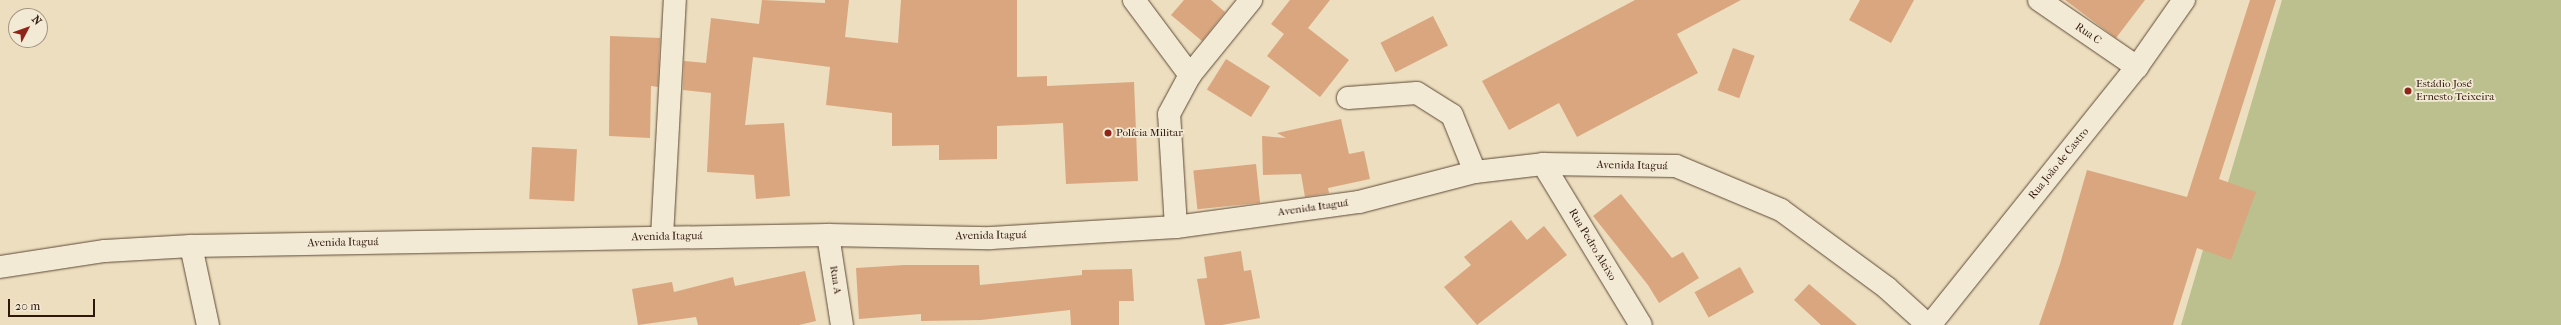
<!DOCTYPE html>
<html>
<head>
<meta charset="utf-8">
<style>
	body { margin:0 }
	#map { position:relative; width:2561px; height:325px; overflow:hidden; background:#ecdebe; font-family:"IM FELL French Canon",serif }
	div>[style] { position:absolute }
	[style*='--x'] { left:calc(var(--x)*1px); top:calc(var(--y)*1px); width:calc(var(--w)*1px); rotate:calc(var(--a)*1deg) }
	.green>* { inset:0; background:#bcc08f }
	.building>* { inset:0; background:#daa67f; transform-origin:0 0 }
	.roads { filter:drop-shadow(0 0 1px #5e4938) drop-shadow(0 0 1px #5e4938) }
	.minor>* { height:22px; margin:-11px; padding:0 11px; transform-origin:11px; border-radius:11px; background:#f3ead5 }
	.dots>* { width:11px; height:11px; translate:-50% -50%; box-sizing:border-box; border:2px solid #f3ead5; border-radius:50% }
	span { translate:-50% -50%; white-space:nowrap; text-align:center; line-height:1.15; -webkit-text-stroke:3.5px #f3ead5; paint-order:stroke }
	.street-label { font-size:11px; color:#2f170c }
	.poi-label { font-size:11px; color:#2f170c }
	.left { translate:0 -50%; text-align:left }
	.north { position:absolute; left:8px; top:8px; width:40px; height:40px; box-sizing:border-box; background:#f3ead5; border:1px solid #a59685; border-radius:50%; rotate:49deg; font-size:11px; font-weight:700; line-height:16px; text-align:center; color:#2f170c }
	.north::after { content:''; display:block; margin:auto; width:14px; height:18px; background:#8f2418; clip-path:polygon(50% 0,100% 100%,50% 72%,0 100%) }
	.scale { position:absolute; left:8px; top:299px; width:87px; height:18px; box-sizing:border-box; border:2px solid #2f170c; border-top:0; padding-left:5px; font-size:12px; line-height:14px; white-space:nowrap; color:#2f170c; -webkit-text-stroke:3px #f3ead5; paint-order:stroke }
</style>
</head>
<body>
<div id="map">
	<div class="green">
		<div style="clip-path:polygon(2282px 0,2561px 0,2561px 325px,2181px 325px,2203px 250px,2228px 182px)"></div>
	</div>
	<div class="building">
		<div style="clip-path:polygon(762px 0,825px 3px,825px 0,849px 0,845px 37px,898px 43px,901px 0,1017px 0,1017px 77px,1047px 76px,1047px 86px,1134px 82px,1138px 181px,1066px 184px,1063px 123px,997px 126px,997px 159px,939px 160px,939px 145px,892px 146px,892px 113px,826px 105px,830px 67px,753px 57px,745px 125px,784px 123px,790px 196px,756px 199px,754px 175px,707px 172px,711px 93px,683px 90px,684px 61px,706px 63px,711px 18px,759px 24px)"></div>
		<div style="clip-path:polygon(1184px 0,1211px 0,1225px 12px,1202px 41px,1171px 15px)"></div>
		<div style="clip-path:polygon(1290px 0,1330px 0,1308px 28px,1349px 60px,1320px 97px,1267px 56px,1284px 34px,1271px 24px)"></div>
		<div style="clip-path:polygon(1635px 0,1741px 0,1677px 34px,1698px 73px,1577px 137px,1559px 103px,1509px 130px,1482px 81px)"></div>
		<div style="clip-path:polygon(1860px 0,1914px 0,1891px 43px,1849px 20px)"></div>
		<div style="clip-path:polygon(2065px 0,2145px 0,2116px 38px)"></div>
		<div style="clip-path:polygon(2250px 0,2276px 0,2219px 179px,2256px 192px,2231px 260px,2197px 248px,2173px 325px,2039px 325px,2060px 264px,2087px 170px,2187px 197px)"></div>
		<div style="left:1433px;top:16px;width:33px;height:59px;rotate:63deg"></div>
		<div style="clip-path:polygon(610px 36px,660px 38px,658px 87px,651px 86px,650px 138px,609px 136px)"></div>
		<div style="left:1733px;top:48px;width:23px;height:45px;rotate:20deg"></div>
		<div style="left:1226px;top:59px;width:52px;height:36px;rotate:32deg"></div>
		<div style="clip-path:polygon(1341px 119px,1349px 154px,1364px 151px,1370px 179px,1328px 188px,1329px 193px,1305px 197px,1301px 174px,1263px 175px,1262px 136px,1286px 138px,1277px 133px)"></div>
		<div style="left:532px;top:147px;width:45px;height:52px;rotate:3deg"></div>
		<div style="left:1256px;top:164px;width:39px;height:63px;rotate:84deg"></div>
		<div style="clip-path:polygon(1621px 194px,1672px 258px,1683px 252px,1699px 278px,1659px 303px,1648px 285px,1593px 216px)"></div>
		<div style="clip-path:polygon(1511px 220px,1527px 240px,1544px 226px,1567px 255px,1477px 325px,1444px 287px,1471px 265px,1464px 257px)"></div>
		<div style="clip-path:polygon(1241px 251px,1244px 271px,1251px 270px,1260px 318px,1222px 325px,1205px 325px,1197px 279px,1207px 278px,1204px 257px)"></div>
		<div style="clip-path:polygon(904px 265px,979px 265px,980px 285px,1082px 275px,1082px 270px,1132px 269px,1134px 301px,1119px 301px,1119px 325px,1071px 325px,1070px 310px,981px 320px,921px 321px,921px 314px,859px 319px,856px 268px)"></div>
		<div style="left:1740px;top:267px;width:29px;height:52px;rotate:61deg"></div>
		<div style="clip-path:polygon(805px 271px,816px 321px,799px 325px,698px 325px,696px 317px,638px 325px,632px 289px,672px 282px,674px 292px,733px 277px,735px 286px)"></div>
		<div style="clip-path:polygon(1809px 284px,1857px 325px,1821px 325px,1794px 300px)"></div>
	</div>
	<div class="roads">
		<div class="minor">
			<div style="--x:1134;--y:0;--w:94;--a:53.3"></div>
			<div style="--x:2039;--y:0;--w:119;--a:34.4"></div>
			<div style="--x:1348;--y:98;--w:69;--a:-4.1"></div>
			<div style="--x:1417;--y:93;--w:41;--a:32.2"></div>
			<div style="--x:1452;--y:115;--w:61;--a:68"></div>
			<div style="--x:1543;--y:164;--w:188;--a:58.7"></div>
			<div style="--x:1176;--y:227;--w:113;--a:-93.5"></div>
			<div style="--x:1169;--y:114;--w:44;--a:-61.7"></div>
			<div style="--x:1190;--y:75;--w:97;--a:-50.9"></div>
			<div style="--x:828;--y:235;--w:91;--a:81.2"></div>
			<div style="--x:662;--y:237;--w:237;--a:-86.9"></div>
			<div style="--x:191;--y:246;--w:81;--a:77.9"></div>
			<div style="--x:0;--y:267;--w:106;--a:-8.7"></div>
			<div style="--x:105;--y:251;--w:86;--a:-3.3"></div>
			<div style="--x:191;--y:246;--w:637;--a:-0.99"></div>
			<div style="--x:828;--y:235;--w:163;--a:1.1"></div>
			<div style="--x:991;--y:238;--w:185;--a:-3.4"></div>
			<div style="--x:1176;--y:227;--w:185;--a:-7.8"></div>
			<div style="--x:1359;--y:202;--w:120;--a:-14.5"></div>
			<div style="--x:1475;--y:172;--w:68;--a:-6.7"></div>
			<div style="--x:1543;--y:164;--w:133;--a:0.9"></div>
			<div style="--x:1676;--y:166;--w:114;--a:22.7"></div>
			<div style="--x:1781;--y:210;--w:132;--a:36.3"></div>
			<div style="--x:1887;--y:288;--w:55;--a:42.1"></div>
			<div style="--x:1930;--y:325;--w:331;--a:-51.3"></div>
			<div style="--x:2137;--y:67;--w:82;--a:-55"></div>
		</div>
	</div>
	<div class="dots">
		<div style="left:2408px;top:91px;background:#8f2418"></div>
		<div style="left:1108px;top:133px;background:#8f2418"></div>
	</div>
	<div class="street-label">
		<span style="left:2088px;top:34px;rotate:34deg">Rua C</span>
		<span style="left:2059px;top:164px;rotate:-51deg">Rua João de Castro</span>
		<span style="left:1632px;top:166px;rotate:1deg">Avenida Itaguá</span>
		<span style="left:1313px;top:208px;rotate:-8deg">Avenida Itaguá</span>
		<span style="left:991px;top:236px;rotate:-1deg">Avenida Itaguá</span>
		<span style="left:667px;top:237px;rotate:-1deg">Avenida Itaguá</span>
		<span style="left:343px;top:243px;rotate:-1deg">Avenida Itaguá</span>
		<span style="left:1592px;top:245px;rotate:59deg">Rua Pedro Aleixo</span>
		<span style="left:835px;top:280px;rotate:81deg">Rua A</span>
	</div>
	<div class="poi-label">
		<span class="left" style="left:2416px;top:91px">Estádio José<br>Ernesto Teixeira</span>
		<span class="left" style="left:1116px;top:133px">Polícia Militar</span>
	</div>
	<div class="north">N</div>
	<div class="scale">20 m</div>
</div>
</body>
</html>
